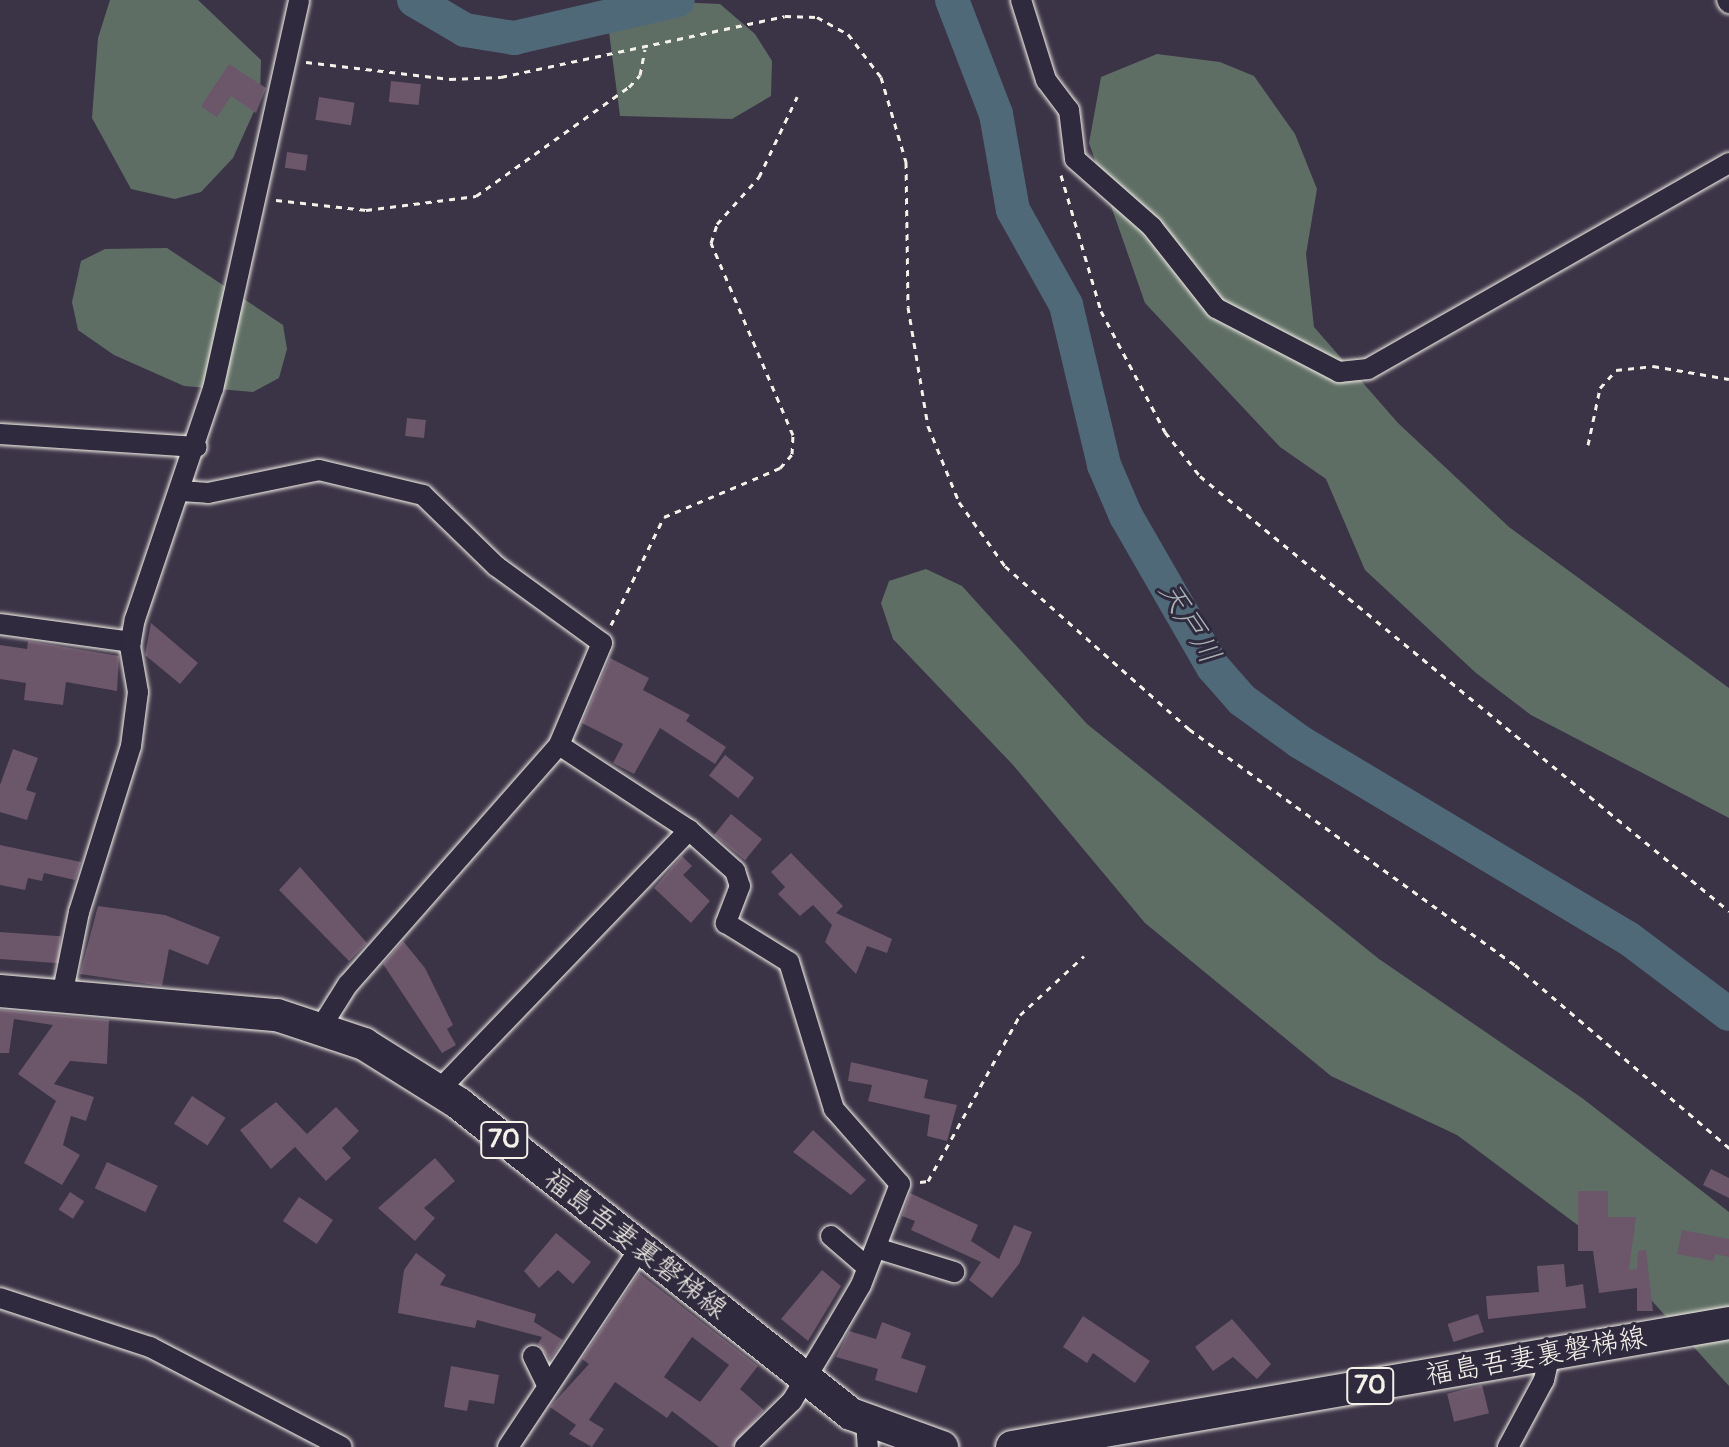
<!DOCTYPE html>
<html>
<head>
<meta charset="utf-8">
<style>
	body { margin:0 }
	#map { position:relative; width:1729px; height:1447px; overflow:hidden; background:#3b3346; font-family:Pangolin,"Klee One",sans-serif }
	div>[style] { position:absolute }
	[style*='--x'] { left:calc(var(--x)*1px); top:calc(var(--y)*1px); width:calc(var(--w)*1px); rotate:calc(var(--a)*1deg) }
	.green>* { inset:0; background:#5f6e65 }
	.river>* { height:34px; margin:-17px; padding:0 17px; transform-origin:17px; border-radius:17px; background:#506978 }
	.building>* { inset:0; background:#6c566a; transform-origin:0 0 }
	.path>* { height:3px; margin-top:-1.5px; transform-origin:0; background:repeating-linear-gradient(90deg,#f4f1e8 0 6px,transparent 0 12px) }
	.roads { filter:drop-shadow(0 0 2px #f4f1e8) drop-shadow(0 0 2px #f4f1e8) }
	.street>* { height:20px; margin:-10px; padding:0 10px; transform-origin:10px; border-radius:10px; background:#2f2a3d }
	.primary>* { height:32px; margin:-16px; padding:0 16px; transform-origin:16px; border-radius:16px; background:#2f2a3d }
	span { translate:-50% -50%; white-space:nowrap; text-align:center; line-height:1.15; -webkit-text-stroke:6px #2f2a3d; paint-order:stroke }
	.shield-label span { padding:2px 6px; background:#2f2a3d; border:2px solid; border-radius:6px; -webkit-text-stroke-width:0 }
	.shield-label { font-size:26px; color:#f4f1e8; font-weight:700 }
	.street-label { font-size:28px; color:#f4f1e8 }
	.water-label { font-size:30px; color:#aab4b6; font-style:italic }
</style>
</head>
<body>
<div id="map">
	<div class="green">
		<div style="clip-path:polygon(110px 0,198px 0,261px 60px,260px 98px,233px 158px,201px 192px,175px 199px,131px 189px,92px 118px,98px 38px)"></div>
		<div style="clip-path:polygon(631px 0,720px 4px,755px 34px,772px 61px,771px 96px,732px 119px,620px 116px,607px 17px)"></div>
		<div style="clip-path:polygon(1157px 54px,1220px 62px,1254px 76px,1295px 134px,1317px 189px,1306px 254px,1314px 327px,1398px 423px,1509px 527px,1729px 688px,1729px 818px,1531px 715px,1476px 673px,1365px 570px,1326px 479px,1280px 447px,1145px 303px,1089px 143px,1101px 77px)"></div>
		<div style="clip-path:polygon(167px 248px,283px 325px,287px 349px,279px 378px,253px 392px,184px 386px,114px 355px,78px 330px,72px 302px,81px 261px,105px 249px)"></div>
		<div style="clip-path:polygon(926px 569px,962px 586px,1087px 724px,1379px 959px,1582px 1098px,1729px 1212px,1729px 1386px,1595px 1238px,1457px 1135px,1331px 1076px,1145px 923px,1013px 765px,893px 639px,881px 603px,889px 581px)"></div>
	</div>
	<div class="river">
		<div style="--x:414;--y:0;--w:59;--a:30.5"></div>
		<div style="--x:465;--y:30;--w:50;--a:9.3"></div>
		<div style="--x:514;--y:38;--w:168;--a:-13"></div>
		<div style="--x:952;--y:0;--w:122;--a:68.9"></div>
		<div style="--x:996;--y:114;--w:97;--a:80"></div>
		<div style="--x:1013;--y:210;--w:109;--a:60.8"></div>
		<div style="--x:1066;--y:305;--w:164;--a:76.6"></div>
		<div style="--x:1104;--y:465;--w:56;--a:66.7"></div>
		<div style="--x:1126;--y:516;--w:174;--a:60.1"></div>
		<div style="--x:1213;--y:667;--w:44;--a:48.7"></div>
		<div style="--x:1242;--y:700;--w:72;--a:35.9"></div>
		<div style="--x:1300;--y:742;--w:382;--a:30.9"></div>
		<div style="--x:1628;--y:938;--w:126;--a:37"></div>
	</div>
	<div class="building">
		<div style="clip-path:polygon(229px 64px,266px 88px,256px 113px,231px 96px,217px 117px,201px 106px)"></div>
		<div style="left:391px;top:81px;width:30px;height:21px;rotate:6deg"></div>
		<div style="left:319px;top:97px;width:36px;height:23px;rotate:9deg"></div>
		<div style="left:287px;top:152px;width:21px;height:16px;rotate:8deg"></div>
		<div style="left:407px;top:418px;width:19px;height:18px;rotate:6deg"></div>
		<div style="clip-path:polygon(151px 623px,198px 663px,180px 684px,145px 655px)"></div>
		<div style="clip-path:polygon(28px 641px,119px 656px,117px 691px,66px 682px,63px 705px,24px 700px,26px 683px,0 679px,0 645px,27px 649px)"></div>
		<div style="clip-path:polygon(610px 658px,649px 678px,643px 690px,690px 715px,686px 721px,726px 747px,715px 764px,660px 728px,634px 774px,613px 763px,623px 744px,582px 723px)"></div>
		<div style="clip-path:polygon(13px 749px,38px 758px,26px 790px,36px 793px,27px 820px,0 812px,0 785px)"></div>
		<div style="left:725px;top:755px;width:37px;height:26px;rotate:38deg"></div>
		<div style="left:731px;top:814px;width:40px;height:27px;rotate:39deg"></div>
		<div style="clip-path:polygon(0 845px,81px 862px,75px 880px,44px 873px,42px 881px,28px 878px,25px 890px,0 885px)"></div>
		<div style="clip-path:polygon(791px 853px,843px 906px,836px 913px,892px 939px,887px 953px,867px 946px,856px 974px,825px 942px,832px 925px,813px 905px,800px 916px,778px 894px,785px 887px,771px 872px)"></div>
		<div style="clip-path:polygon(682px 856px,692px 866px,683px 875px,710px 901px,691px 923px,654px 888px)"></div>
		<div style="clip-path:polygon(300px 867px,367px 943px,349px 961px,279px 890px)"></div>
		<div style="clip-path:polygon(98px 906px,165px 915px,220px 937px,208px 965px,169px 949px,162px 986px,80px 974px)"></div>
		<div style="left:0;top:932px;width:61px;height:27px;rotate:4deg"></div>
		<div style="clip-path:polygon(403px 941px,425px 968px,453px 1025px,447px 1029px,456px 1045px,442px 1053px,383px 964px)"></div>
		<div style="clip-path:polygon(0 1010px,109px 1020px,107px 1064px,70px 1061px,54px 1084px,94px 1097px,86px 1121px,71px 1116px,63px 1145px,80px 1155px,62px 1185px,24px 1163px,56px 1101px,18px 1074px,53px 1025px,14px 1019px,9px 1053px,0 1053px)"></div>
		<div style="clip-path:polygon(851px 1062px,928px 1080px,924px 1098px,957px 1105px,947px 1141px,927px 1136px,930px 1115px,868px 1101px,872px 1085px,848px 1081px)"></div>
		<div style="left:192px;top:1096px;width:40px;height:33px;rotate:33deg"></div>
		<div style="clip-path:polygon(276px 1102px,307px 1134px,336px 1107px,359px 1131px,342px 1148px,351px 1158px,326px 1181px,295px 1147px,271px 1169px,240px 1130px)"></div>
		<div style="clip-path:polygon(813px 1130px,866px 1180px,851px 1195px,793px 1152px)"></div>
		<div style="clip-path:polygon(435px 1158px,455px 1181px,424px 1208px,435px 1218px,415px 1241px,378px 1208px)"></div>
		<div style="left:107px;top:1162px;width:56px;height:29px;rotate:25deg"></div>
		<div style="clip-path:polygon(1711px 1169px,1729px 1178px,1729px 1198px,1703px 1185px)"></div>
		<div style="clip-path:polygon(1578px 1191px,1608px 1191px,1608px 1217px,1636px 1217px,1629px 1270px,1637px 1269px,1638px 1251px,1646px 1250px,1653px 1311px,1637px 1311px,1637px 1288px,1599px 1293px,1593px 1251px,1578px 1251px)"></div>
		<div style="left:70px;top:1192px;width:17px;height:21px;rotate:33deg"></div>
		<div style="clip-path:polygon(910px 1193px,978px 1225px,971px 1241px,999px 1259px,1014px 1225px,1032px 1232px,1019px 1264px,992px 1298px,969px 1280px,981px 1262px,911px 1230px,915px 1221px,902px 1216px)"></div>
		<div style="left:299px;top:1197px;width:41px;height:29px;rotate:34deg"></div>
		<div style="clip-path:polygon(1682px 1230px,1729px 1239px,1729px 1257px,1715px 1254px,1714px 1261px,1677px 1254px)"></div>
		<div style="clip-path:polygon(556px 1233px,591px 1262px,573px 1284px,558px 1270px,539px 1288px,524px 1271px)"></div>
		<div style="clip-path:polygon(416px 1253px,446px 1275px,440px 1285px,536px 1314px,534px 1322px,563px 1340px,550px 1360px,538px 1344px,542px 1337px,477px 1320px,475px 1328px,398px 1313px,404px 1270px)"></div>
		<div style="clip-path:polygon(1564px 1264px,1566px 1287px,1583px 1284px,1586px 1308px,1488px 1319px,1486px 1296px,1539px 1292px,1537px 1266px)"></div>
		<div style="clip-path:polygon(822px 1270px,841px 1286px,808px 1341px,781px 1319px)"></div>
		<div style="clip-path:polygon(evenodd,639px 1273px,758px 1366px,740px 1389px,764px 1410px,732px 1447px,719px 1447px,672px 1411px,667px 1418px,615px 1382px,589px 1420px,604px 1429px,592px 1447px,569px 1434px,576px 1425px,550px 1407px,589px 1364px,582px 1359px,639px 1273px,692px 1337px,729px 1365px,700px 1402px,664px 1377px,692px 1337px)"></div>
		<div style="left:1478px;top:1314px;width:19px;height:32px;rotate:72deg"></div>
		<div style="clip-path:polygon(1083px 1316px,1150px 1361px,1135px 1383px,1093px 1353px,1087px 1363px,1063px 1347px)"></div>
		<div style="clip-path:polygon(1232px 1319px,1271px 1364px,1257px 1379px,1233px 1357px,1213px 1371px,1195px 1347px)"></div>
		<div style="clip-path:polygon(882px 1322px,911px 1333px,901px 1358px,926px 1366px,917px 1393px,875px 1380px,878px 1369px,836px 1357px,849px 1331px,876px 1339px)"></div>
		<div style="clip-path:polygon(451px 1366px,499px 1375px,494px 1404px,469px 1400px,467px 1411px,444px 1407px)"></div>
		<div style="left:1482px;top:1385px;width:29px;height:36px;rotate:76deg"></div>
	</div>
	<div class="path">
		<div style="--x:306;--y:62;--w:145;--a:6.7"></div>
		<div style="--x:450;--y:79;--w:51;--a:-2.2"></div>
		<div style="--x:501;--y:77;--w:290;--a:-12.1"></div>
		<div style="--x:785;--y:16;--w:32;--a:2"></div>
		<div style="--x:817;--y:17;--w:35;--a:29"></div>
		<div style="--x:848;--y:34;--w:54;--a:52.5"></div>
		<div style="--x:881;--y:77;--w:89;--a:73.6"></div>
		<div style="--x:906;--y:162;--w:145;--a:89.2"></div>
		<div style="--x:908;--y:307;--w:121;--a:80.5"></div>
		<div style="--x:928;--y:426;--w:82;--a:67.8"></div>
		<div style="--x:959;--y:502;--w:79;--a:54.3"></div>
		<div style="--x:1005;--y:566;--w:246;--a:41.5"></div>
		<div style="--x:1189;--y:729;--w:402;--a:35.9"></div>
		<div style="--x:1515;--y:965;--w:282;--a:40.5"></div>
		<div style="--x:1061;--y:175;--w:142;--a:73.6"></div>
		<div style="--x:1101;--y:311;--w:137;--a:62.1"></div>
		<div style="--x:1165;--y:432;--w:56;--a:51.5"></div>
		<div style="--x:1200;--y:476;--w:685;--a:39.43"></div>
		<div style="--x:276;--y:200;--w:91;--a:6.3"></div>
		<div style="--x:366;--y:210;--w:111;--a:-7.3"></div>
		<div style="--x:476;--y:196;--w:188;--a:-35.5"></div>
		<div style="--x:629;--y:87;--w:16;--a:-47"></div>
		<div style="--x:640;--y:75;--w:26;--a:-79"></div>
		<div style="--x:1588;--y:445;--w:58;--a:-78.1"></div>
		<div style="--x:1600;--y:388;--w:24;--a:-48"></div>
		<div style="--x:1616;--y:370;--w:37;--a:-6"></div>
		<div style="--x:1653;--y:366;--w:77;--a:9.7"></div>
		<div style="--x:611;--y:625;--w:120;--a:-63.9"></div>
		<div style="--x:664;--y:517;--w:126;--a:-22.9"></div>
		<div style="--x:780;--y:468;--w:18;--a:-49"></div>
		<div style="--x:792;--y:454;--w:19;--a:-87"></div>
		<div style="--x:793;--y:435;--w:209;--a:-113.1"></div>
		<div style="--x:711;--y:243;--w:20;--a:-72"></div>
		<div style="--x:717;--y:224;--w:63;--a:-48.2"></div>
		<div style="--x:759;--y:177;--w:89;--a:-64.6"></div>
		<div style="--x:920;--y:1182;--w:8;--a:-7"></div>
		<div style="--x:928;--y:1181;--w:190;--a:-61"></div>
		<div style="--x:1020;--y:1015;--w:87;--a:-42.7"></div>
	</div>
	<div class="roads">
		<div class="street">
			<div style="--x:1021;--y:0;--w:84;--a:72.6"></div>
			<div style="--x:1046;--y:80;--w:38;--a:53"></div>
			<div style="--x:1069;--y:110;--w:49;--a:83"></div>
			<div style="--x:1075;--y:159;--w:103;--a:41.4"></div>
			<div style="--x:1152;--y:227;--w:103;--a:51.7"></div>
			<div style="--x:1216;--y:308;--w:139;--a:27.5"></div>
			<div style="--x:1339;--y:372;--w:29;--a:-6"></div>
			<div style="--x:1368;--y:369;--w:416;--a:-29.7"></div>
			<div style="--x:1727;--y:0;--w:4;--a:56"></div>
			<div style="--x:0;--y:434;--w:197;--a:3.8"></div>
			<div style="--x:181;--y:491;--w:27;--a:4"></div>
			<div style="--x:208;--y:493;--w:113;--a:-11.7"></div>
			<div style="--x:319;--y:470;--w:107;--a:13.5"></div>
			<div style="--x:423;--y:495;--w:102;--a:44.2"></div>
			<div style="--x:496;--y:566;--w:131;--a:36"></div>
			<div style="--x:602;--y:643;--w:111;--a:112.9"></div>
			<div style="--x:559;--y:745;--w:319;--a:131.4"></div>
			<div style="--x:348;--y:984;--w:51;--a:122.1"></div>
			<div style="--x:0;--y:624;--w:132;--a:7.8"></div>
			<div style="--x:559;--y:745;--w:155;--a:33.2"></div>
			<div style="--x:689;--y:830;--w:62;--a:41.7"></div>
			<div style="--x:735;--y:871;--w:16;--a:72"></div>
			<div style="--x:740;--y:886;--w:40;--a:111"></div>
			<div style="--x:726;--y:923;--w:74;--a:31.8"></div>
			<div style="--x:789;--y:962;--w:154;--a:73"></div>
			<div style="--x:834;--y:1109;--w:100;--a:48.7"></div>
			<div style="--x:900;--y:1184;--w:108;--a:111.1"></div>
			<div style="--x:861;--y:1285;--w:53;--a:120.4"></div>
			<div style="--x:834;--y:1331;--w:82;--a:121"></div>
			<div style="--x:792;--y:1401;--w:66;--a:135.6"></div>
			<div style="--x:62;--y:996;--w:86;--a:-78.6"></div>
			<div style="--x:79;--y:912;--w:174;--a:-72.6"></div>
			<div style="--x:131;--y:746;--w:54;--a:-82.6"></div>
			<div style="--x:138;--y:692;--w:47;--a:-99.9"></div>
			<div style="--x:130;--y:646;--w:27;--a:-80"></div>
			<div style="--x:135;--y:619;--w:243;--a:-71.3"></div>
			<div style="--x:213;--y:389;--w:398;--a:-77.5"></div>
			<div style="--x:439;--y:1090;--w:361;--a:-46.1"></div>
			<div style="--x:831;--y:1236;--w:48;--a:40.7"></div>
			<div style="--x:876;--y:1248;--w:82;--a:17.1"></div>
			<div style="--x:0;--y:1298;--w:158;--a:18.1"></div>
			<div style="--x:150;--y:1347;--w:216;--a:27.5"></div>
			<div style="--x:533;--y:1356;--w:34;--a:64"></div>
			<div style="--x:866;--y:1421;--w:26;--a:86"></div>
			<div style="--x:508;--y:1447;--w:240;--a:-56.4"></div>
			<div style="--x:1508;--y:1447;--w:76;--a:-61.8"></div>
			<div style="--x:1544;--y:1380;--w:26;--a:-77"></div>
		</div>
		<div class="primary">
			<div style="--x:0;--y:991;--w:278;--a:5"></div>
			<div style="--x:277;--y:1015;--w:92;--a:18.4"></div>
			<div style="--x:364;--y:1044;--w:111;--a:32.1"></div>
			<div style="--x:458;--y:1103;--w:501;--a:38.36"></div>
			<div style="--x:851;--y:1414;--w:97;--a:19.9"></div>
			<div style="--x:1012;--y:1447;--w:728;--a:-9.81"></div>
		</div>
	</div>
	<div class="shield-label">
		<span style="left:504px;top:1140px">70</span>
		<span style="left:1370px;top:1386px">70</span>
	</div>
	<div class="street-label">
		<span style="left:635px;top:1245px;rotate:38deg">福島吾妻裏磐梯線</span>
		<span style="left:1536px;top:1357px;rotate:-10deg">福島吾妻裏磐梯線</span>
	</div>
	<div class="water-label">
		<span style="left:1189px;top:623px;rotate:59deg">天戸川</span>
	</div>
</div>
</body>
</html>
